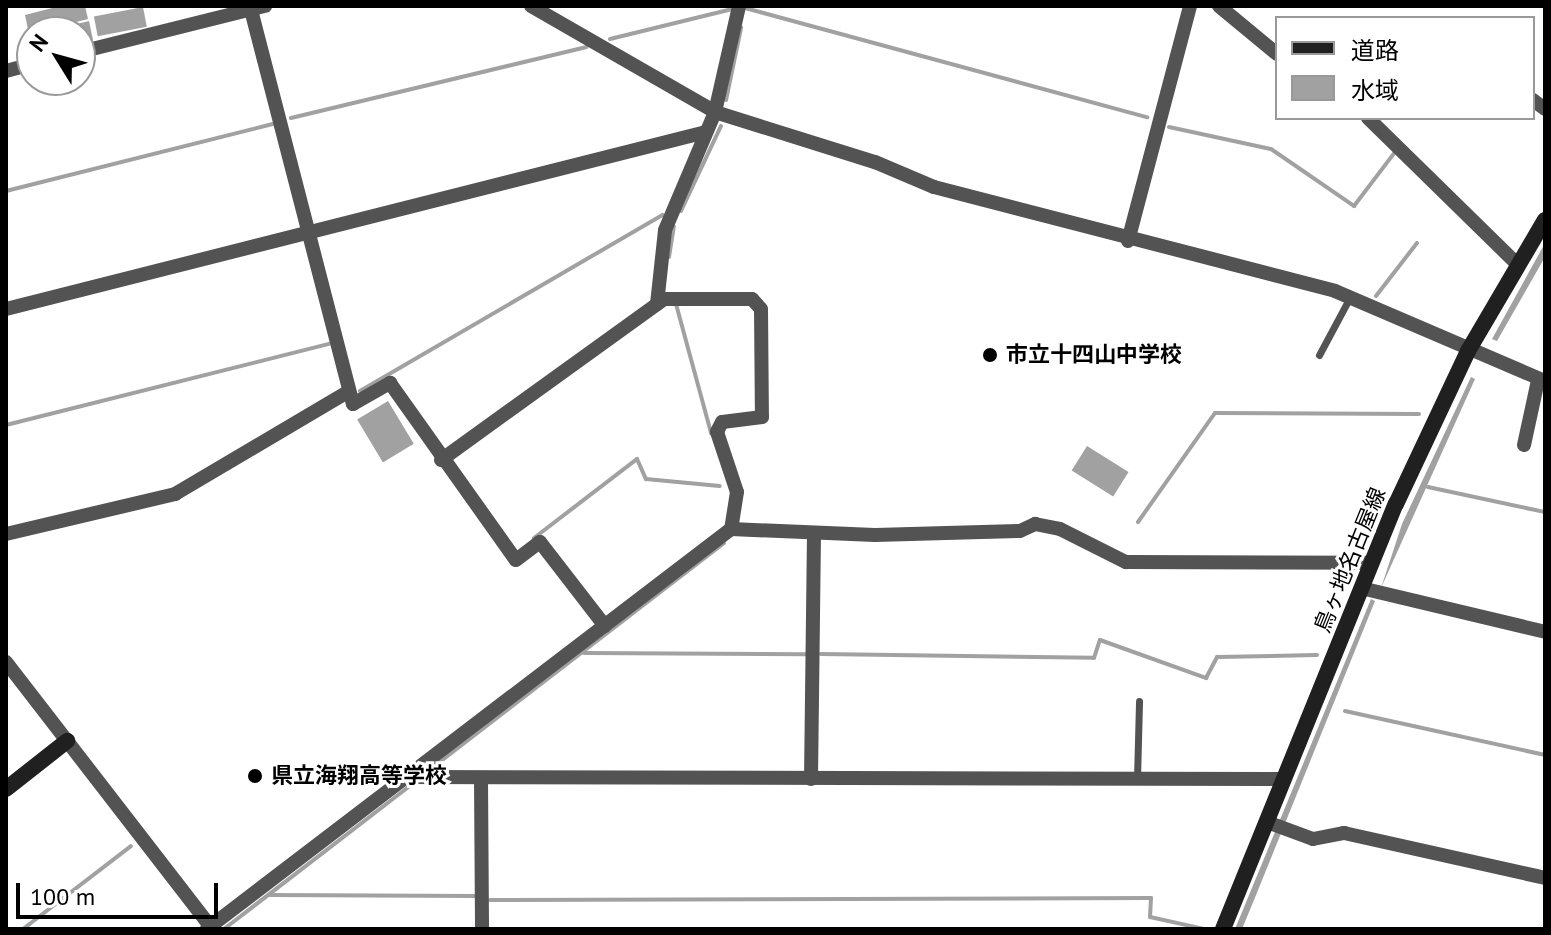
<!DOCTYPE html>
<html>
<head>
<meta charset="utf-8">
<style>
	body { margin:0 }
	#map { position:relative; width:1551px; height:935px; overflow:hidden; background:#fff; font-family:"PT Sans","Noto Sans JP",sans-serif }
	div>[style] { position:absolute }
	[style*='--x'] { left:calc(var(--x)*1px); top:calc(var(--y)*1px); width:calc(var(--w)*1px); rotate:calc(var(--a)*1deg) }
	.water>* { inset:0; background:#a1a1a1; transform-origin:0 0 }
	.stream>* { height:4px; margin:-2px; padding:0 2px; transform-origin:2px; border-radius:2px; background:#a1a1a1 }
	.lane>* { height:7px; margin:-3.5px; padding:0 3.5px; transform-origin:3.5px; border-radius:3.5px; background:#535353 }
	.street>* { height:14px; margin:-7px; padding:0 7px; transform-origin:7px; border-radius:7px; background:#535353 }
	.secondary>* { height:16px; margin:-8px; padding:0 8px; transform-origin:8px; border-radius:8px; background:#202020 }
	.dots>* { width:22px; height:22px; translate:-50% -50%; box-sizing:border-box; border:4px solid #fff; border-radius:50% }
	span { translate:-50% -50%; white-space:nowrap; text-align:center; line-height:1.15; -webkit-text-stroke:6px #fff; paint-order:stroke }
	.poi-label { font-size:22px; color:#000; font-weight:700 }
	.left { translate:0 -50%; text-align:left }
	.street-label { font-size:22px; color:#000 }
	.frame { position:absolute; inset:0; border:8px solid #000; pointer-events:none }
	.legend { position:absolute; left:1275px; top:16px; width:260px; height:104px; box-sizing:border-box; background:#fff; border:2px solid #999; margin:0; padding:10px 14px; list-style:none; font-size:24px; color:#000 }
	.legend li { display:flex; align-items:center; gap:16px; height:40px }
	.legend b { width:40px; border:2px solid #999 }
	.north { position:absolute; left:16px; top:16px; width:80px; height:80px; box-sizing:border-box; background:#fff; border:2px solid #999; border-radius:50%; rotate:307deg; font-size:22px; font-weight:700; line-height:32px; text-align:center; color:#000 }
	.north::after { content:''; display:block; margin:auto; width:28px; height:36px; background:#000; clip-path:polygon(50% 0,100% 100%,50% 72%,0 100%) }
	.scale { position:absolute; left:16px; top:883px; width:202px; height:36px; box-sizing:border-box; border:4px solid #000; border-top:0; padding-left:10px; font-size:24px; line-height:28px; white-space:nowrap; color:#000; -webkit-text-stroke:6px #fff; paint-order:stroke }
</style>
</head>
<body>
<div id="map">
	<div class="water">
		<div style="clip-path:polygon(60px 6px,85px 6px,88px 19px,29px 34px,25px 15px)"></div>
		<div style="left:143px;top:7px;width:20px;height:50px;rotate:79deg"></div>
		<div style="clip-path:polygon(89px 21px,93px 40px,80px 43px,80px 32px,45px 32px)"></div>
		<div style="clip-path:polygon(1545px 243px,1545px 257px,1497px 341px,1492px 339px)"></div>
		<div style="clip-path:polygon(1471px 377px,1475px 379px,1381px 588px,1402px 524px)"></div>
		<div style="left:388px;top:401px;width:50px;height:36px;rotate:59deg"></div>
		<div style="left:1087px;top:446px;width:49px;height:29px;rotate:32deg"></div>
		<div style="clip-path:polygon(1371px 599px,1375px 601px,1254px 900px,1242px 929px,1235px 929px)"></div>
	</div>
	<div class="stream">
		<div style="--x:745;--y:8;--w:417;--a:15.2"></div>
		<div style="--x:610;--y:39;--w:126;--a:-13.8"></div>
		<div style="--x:726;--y:100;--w:74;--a:-78.2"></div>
		<div style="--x:291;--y:118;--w:304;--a:-13.5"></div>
		<div style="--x:1169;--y:127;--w:104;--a:12.2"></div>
		<div style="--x:1271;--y:149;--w:101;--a:34.5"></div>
		<div style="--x:1354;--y:206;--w:68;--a:-52.8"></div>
		<div style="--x:6;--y:191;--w:275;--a:-14.1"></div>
		<div style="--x:681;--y:211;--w:94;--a:-64.8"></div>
		<div style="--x:669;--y:257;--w:31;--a:-81"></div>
		<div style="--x:1376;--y:296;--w:67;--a:-52.3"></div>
		<div style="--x:676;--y:304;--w:134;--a:74.8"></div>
		<div style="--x:360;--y:391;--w:350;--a:-30.2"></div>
		<div style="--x:6;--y:425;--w:333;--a:-14.1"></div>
		<div style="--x:1428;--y:487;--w:120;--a:12.1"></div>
		<div style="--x:1138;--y:522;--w:133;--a:-54.8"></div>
		<div style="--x:1215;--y:413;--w:204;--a:0.3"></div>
		<div style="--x:534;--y:538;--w:130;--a:-37.5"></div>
		<div style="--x:637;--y:459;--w:22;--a:66"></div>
		<div style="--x:646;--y:479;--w:74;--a:5.4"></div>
		<div style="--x:584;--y:653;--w:222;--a:0.3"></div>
		<div style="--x:821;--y:654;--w:273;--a:0.8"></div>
		<div style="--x:1094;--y:658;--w:19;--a:-72"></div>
		<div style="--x:1100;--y:640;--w:113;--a:19.7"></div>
		<div style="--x:1206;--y:678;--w:24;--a:-62"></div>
		<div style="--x:1217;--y:657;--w:100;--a:-1.1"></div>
		<div style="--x:1345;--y:711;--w:205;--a:12.4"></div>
		<div style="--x:437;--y:764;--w:362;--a:-37.6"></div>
		<div style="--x:269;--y:895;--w:207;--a:0.3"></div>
		<div style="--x:490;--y:900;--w:661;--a:-0.17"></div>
		<div style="--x:1151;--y:898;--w:19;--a:93"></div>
		<div style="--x:1150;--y:917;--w:55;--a:12.5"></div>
		<div style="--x:23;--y:929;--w:136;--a:-37.5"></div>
		<div style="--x:224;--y:929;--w:236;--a:-37.6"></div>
	</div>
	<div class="lane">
		<div style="--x:1319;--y:355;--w:66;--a:-61.9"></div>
		<div style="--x:1137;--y:779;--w:78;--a:-88.5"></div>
	</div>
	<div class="street">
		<div style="--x:250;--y:6;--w:411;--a:75.5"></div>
		<div style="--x:353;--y:404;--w:43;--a:-29.6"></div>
		<div style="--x:390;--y:383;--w:217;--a:54.6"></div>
		<div style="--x:516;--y:560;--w:30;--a:-37"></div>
		<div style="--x:540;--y:542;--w:106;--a:52.3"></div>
		<div style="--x:531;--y:6;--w:212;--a:29.9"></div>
		<div style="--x:715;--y:112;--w:168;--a:17.4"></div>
		<div style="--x:875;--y:162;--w:64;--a:23"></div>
		<div style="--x:934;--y:187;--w:414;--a:14.5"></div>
		<div style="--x:1335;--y:291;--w:228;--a:23.2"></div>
		<div style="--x:1219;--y:6;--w:75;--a:39.6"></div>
		<div style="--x:80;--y:52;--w:191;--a:-14"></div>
		<div style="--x:6;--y:71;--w:27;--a:-15"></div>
		<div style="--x:1533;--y:100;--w:15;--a:37"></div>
		<div style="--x:1368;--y:118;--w:210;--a:44.4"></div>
		<div style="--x:1128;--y:241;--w:243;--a:-75.2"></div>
		<div style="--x:657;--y:304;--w:74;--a:-83.8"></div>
		<div style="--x:665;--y:230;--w:128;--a:-67"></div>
		<div style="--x:715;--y:112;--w:109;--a:-77.2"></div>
		<div style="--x:6;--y:309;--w:722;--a:-14.19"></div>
		<div style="--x:1524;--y:445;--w:66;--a:-77.8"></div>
		<div style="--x:441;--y:460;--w:275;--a:-35.8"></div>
		<div style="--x:664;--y:299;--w:88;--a:0"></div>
		<div style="--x:752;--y:299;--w:13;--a:48"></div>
		<div style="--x:761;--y:309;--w:108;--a:89.5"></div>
		<div style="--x:762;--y:417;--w:40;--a:172.9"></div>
		<div style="--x:722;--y:422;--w:11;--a:117"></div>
		<div style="--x:717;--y:432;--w:63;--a:71.6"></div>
		<div style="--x:737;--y:492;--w:37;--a:99"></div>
		<div style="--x:6;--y:534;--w:174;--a:-13.3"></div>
		<div style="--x:175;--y:494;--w:202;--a:-30.6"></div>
		<div style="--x:1361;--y:588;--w:189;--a:13.4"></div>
		<div style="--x:6;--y:662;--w:334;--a:52.3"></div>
		<div style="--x:406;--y:777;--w:878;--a:0.13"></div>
		<div style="--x:811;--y:779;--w:245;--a:-89.3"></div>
		<div style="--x:481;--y:780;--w:149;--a:89.6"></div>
		<div style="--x:1267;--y:822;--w:49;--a:20.3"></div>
		<div style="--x:1313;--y:839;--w:32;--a:-11"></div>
		<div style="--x:1344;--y:833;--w:206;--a:12.6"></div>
		<div style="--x:207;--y:929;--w:659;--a:-37.36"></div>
		<div style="--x:731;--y:529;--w:144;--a:2.4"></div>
		<div style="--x:875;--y:535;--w:145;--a:-1.6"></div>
		<div style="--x:1020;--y:531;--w:17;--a:-25"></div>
		<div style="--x:1035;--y:524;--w:25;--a:11"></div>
		<div style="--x:1060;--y:529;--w:74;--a:26.6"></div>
		<div style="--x:1126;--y:562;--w:246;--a:0.2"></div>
	</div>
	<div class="secondary">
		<div style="--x:6;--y:789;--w:78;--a:-38.2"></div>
		<div style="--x:1223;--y:929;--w:459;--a:-67.9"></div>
		<div style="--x:1396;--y:504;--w:169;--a:-64.8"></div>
		<div style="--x:1468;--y:351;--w:152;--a:-59.6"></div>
	</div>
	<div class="dots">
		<div style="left:990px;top:355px;background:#000"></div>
		<div style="left:255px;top:776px;background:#000"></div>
	</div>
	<div class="poi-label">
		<span class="left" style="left:1006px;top:355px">市立十四山中学校</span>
		<span class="left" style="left:271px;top:776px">県立海翔高等学校</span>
	</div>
	<div class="street-label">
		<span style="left:1350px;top:560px;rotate:-68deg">鳥ヶ地名古屋線</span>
	</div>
	<div class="frame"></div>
	<ul class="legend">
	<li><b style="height:10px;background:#202020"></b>道路</li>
	<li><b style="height:22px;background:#a1a1a1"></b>水域</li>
	</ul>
	<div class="north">N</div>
	<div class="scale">100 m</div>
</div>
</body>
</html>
